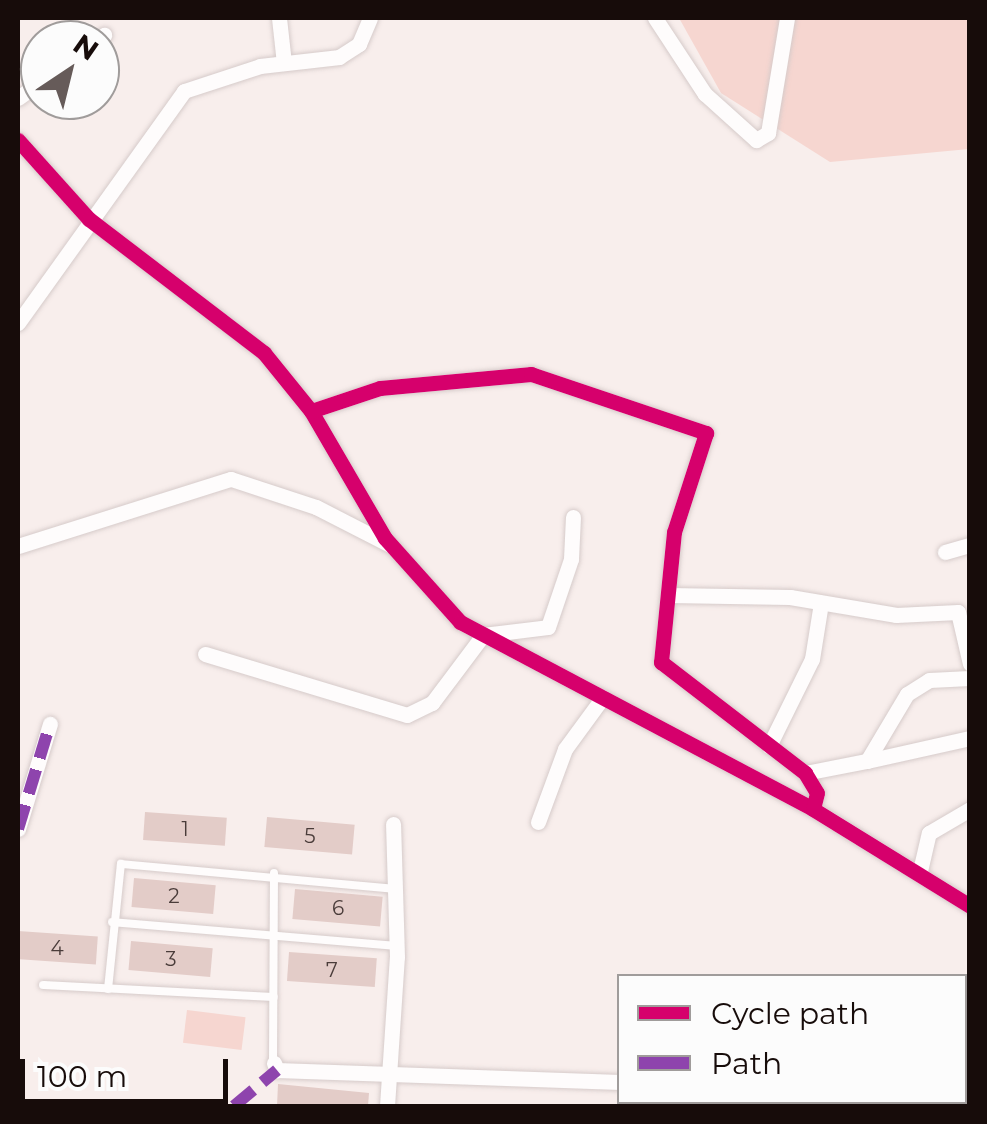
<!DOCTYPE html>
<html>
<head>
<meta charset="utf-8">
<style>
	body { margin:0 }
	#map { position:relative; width:987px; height:1124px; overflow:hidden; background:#f8eeec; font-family:Montserrat,sans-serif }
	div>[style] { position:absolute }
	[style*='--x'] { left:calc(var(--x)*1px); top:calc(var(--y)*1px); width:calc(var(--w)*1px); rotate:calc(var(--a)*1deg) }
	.green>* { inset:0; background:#f6d6d0; transform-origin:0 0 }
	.building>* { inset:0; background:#e3ccc8; transform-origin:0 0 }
	.roads { filter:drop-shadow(0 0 2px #d6cbca) drop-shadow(0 0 2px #d6cbca) }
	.lane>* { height:8px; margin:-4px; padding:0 4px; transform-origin:4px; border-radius:4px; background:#fefcfc }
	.street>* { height:15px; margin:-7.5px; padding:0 7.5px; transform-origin:7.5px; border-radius:7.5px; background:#fefcfc }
	.quiet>* { height:12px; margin-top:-6px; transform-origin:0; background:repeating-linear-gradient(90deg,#8e44ad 0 25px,transparent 0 37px) }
	.cycleway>* { height:15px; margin:-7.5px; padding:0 7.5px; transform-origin:7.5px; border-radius:7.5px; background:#d6006c }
	span { translate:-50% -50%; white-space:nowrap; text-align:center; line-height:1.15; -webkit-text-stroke:8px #fcfcfc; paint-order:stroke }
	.number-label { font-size:20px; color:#4a3c3a }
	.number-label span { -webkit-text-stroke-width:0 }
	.frame { position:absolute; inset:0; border:20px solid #170c0a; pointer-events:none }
	.legend { position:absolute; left:617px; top:974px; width:350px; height:130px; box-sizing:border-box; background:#fcfcfc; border:2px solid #a09c9b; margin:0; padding:12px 18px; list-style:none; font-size:30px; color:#170c0a }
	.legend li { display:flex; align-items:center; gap:20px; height:50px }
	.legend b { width:50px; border:2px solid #a09c9b }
	.north { position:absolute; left:20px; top:20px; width:100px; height:100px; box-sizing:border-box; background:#fcfcfc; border:2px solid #a09c9b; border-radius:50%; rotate:35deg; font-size:28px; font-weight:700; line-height:40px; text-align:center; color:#170c0a }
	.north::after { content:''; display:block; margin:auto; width:35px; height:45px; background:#665b59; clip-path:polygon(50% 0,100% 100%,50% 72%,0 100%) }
	.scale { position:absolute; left:20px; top:1059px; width:208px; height:45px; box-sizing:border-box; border:5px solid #170c0a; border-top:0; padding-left:12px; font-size:30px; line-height:35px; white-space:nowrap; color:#170c0a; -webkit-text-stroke:8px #fcfcfc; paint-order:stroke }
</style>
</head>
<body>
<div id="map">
	<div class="green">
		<div style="clip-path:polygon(679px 18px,969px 18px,969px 149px,830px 162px,721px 93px)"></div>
		<div style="left:187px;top:1010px;width:59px;height:33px;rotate:7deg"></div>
	</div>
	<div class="building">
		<div style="left:145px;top:812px;width:82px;height:28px;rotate:4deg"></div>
		<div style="left:267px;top:817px;width:88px;height:30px;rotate:5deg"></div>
		<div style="left:134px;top:878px;width:82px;height:29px;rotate:5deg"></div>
		<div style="left:295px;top:889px;width:88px;height:30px;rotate:5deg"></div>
		<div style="left:18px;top:931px;width:80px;height:28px;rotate:4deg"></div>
		<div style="left:131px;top:941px;width:82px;height:29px;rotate:5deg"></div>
		<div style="left:289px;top:952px;width:88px;height:29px;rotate:4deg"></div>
		<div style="clip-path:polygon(278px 1084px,369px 1093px,368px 1106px,277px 1106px)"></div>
	</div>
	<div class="roads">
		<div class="lane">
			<div style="--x:112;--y:922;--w:285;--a:4.8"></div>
			<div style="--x:43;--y:985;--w:231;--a:3"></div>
			<div style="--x:108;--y:989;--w:126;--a:-84.1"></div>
			<div style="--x:121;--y:864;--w:275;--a:5.2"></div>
			<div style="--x:273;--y:1062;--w:189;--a:-89.7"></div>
		</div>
		<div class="street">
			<div style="--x:279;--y:18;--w:45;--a:83.7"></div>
			<div style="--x:655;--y:18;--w:91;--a:56.7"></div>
			<div style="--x:705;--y:94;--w:69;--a:42"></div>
			<div style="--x:756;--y:140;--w:14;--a:-30"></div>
			<div style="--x:768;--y:133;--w:117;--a:-80.6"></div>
			<div style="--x:97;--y:40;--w:9;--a:-36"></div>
			<div style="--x:18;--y:98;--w:27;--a:-36"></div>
			<div style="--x:18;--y:140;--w:106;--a:48.1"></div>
			<div style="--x:89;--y:219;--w:220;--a:37.4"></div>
			<div style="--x:264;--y:353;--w:75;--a:51"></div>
			<div style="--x:311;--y:411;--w:147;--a:59.8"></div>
			<div style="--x:385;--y:538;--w:113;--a:48.2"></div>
			<div style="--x:460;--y:622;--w:399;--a:27.9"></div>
			<div style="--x:813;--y:809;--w:185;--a:31.7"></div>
			<div style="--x:18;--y:323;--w:285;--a:-54.4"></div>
			<div style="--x:184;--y:91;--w:80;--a:-18.2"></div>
			<div style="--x:260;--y:66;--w:80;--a:-6.5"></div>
			<div style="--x:339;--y:57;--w:24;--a:-33"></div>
			<div style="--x:359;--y:44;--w:28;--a:-67"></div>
			<div style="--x:311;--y:411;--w:73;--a:-18.4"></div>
			<div style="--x:380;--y:388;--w:152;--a:-5.3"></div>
			<div style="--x:531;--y:374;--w:185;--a:18.6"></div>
			<div style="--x:706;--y:433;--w:104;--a:107.9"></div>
			<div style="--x:674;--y:532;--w:131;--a:95.7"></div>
			<div style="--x:661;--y:662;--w:182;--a:37.6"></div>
			<div style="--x:805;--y:773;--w:23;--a:59"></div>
			<div style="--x:817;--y:793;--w:16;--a:104"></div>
			<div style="--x:18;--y:546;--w:223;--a:-17.5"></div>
			<div style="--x:231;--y:479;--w:89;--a:18.2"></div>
			<div style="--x:316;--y:507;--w:83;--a:27.2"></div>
			<div style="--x:945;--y:552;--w:26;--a:-16"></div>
			<div style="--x:668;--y:595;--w:122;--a:0.9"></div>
			<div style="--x:790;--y:597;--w:108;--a:9.6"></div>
			<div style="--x:896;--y:615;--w:62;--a:-2.8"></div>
			<div style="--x:958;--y:612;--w:53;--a:77"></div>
			<div style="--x:205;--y:654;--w:211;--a:16.8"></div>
			<div style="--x:407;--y:715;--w:28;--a:-26"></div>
			<div style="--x:432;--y:703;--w:85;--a:-53.1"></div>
			<div style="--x:483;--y:635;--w:65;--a:-7"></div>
			<div style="--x:548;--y:627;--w:72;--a:-71.3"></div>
			<div style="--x:571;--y:559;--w:42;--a:-87.3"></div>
			<div style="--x:769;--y:746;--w:97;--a:-63.7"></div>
			<div style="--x:812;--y:659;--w:57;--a:-80.9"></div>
			<div style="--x:867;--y:761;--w:106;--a:-12.6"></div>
			<div style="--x:805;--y:773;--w:63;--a:-11"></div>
			<div style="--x:867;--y:761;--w:78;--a:-59.2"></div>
			<div style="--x:907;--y:694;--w:26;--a:-32"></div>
			<div style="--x:929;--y:680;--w:41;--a:-2.8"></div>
			<div style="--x:538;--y:822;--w:78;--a:-69.7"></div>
			<div style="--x:565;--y:749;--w:64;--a:-53.8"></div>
			<div style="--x:18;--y:829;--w:110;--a:-73.1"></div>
			<div style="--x:920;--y:871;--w:39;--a:-77"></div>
			<div style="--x:929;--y:833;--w:48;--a:-30.3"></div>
			<div style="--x:274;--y:1063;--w:8;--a:67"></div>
			<div style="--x:277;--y:1070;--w:343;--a:2"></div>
			<div style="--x:883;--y:1102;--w:5;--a:53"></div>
			<div style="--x:387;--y:1106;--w:149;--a:-86.2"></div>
			<div style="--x:397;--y:957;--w:133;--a:-91.7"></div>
			<div style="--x:647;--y:1106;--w:4;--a:-90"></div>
		</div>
	</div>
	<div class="quiet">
		<div style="--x:18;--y:829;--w:110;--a:-73.1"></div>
		<div style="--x:234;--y:1106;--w:56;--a:-39.9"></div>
	</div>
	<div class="cycleway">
		<div style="--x:18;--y:140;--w:106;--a:48.1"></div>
		<div style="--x:89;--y:219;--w:220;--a:37.4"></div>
		<div style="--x:264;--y:353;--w:75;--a:51"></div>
		<div style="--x:311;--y:411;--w:147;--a:59.8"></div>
		<div style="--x:385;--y:538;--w:113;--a:48.2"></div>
		<div style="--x:460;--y:622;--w:399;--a:27.9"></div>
		<div style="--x:813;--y:809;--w:185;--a:31.7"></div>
		<div style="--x:311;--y:411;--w:73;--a:-18.4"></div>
		<div style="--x:380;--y:388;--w:152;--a:-5.3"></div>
		<div style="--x:531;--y:374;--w:185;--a:18.6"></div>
		<div style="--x:706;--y:433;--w:104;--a:107.9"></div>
		<div style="--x:674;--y:532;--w:131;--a:95.7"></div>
		<div style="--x:661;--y:662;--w:182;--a:37.6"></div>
		<div style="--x:805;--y:773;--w:23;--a:59"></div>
		<div style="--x:817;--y:793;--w:16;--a:104"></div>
	</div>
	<div class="number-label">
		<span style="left:185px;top:829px">1</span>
		<span style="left:310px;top:836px">5</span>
		<span style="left:174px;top:896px">2</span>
		<span style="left:338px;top:908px">6</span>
		<span style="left:57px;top:948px">4</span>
		<span style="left:171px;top:959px">3</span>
		<span style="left:332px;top:970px">7</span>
	</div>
	<div class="frame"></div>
	<ul class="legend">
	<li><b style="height:12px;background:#d6006c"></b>Cycle path</li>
	<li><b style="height:12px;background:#8e44ad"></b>Path</li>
	</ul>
	<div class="north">N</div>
	<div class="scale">100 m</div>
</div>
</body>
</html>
